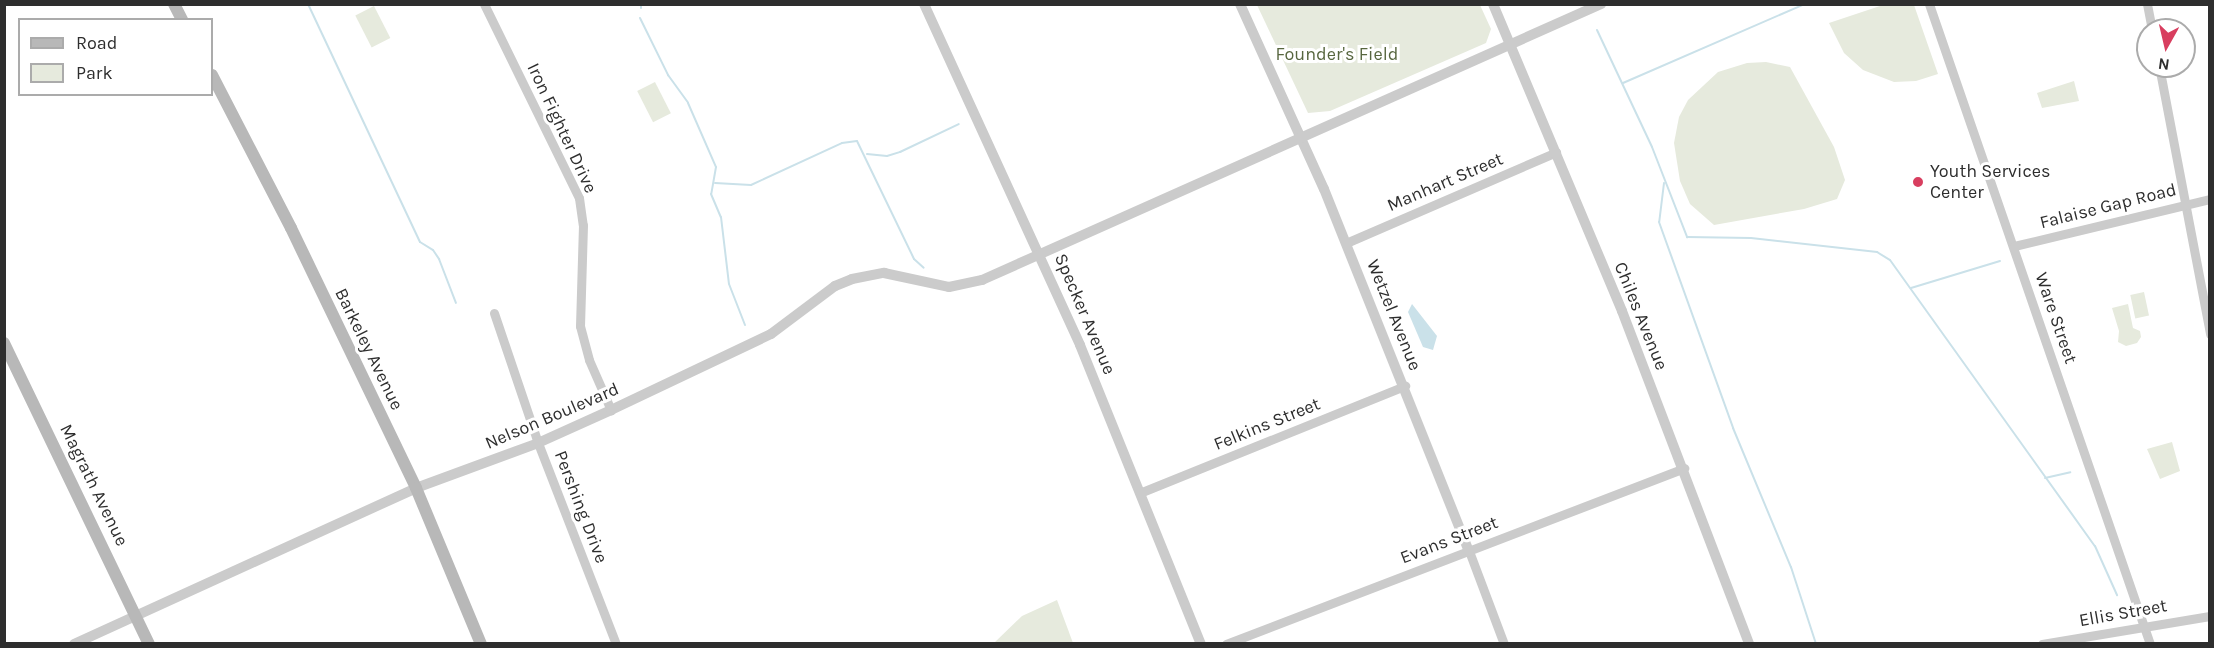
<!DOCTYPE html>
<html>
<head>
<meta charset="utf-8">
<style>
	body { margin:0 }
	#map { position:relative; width:2214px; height:648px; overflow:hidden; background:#fff; font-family:Karla,sans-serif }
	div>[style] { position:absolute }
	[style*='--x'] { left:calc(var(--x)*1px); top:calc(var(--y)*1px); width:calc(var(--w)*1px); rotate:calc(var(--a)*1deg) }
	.green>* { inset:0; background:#e6eadd; transform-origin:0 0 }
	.water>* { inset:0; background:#cae1e9 }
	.stream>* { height:2px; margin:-1px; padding:0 1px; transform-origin:1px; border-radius:1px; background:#cae1e9 }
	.minor>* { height:9px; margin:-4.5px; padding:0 4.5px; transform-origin:4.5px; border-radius:4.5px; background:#cbcbcb }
	.tertiary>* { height:10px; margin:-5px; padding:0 5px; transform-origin:5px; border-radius:5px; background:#cbcbcb }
	.secondary>* { height:12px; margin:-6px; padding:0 6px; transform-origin:6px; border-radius:6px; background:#b8b8b8 }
	.dots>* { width:16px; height:16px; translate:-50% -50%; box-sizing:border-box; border:3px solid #fff; border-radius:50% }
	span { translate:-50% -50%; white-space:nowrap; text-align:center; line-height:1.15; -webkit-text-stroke:6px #fff; paint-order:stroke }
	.park-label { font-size:18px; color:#57663f }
	.street-label { font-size:18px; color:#2e2e2e }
	.poi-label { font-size:18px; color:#2e2e2e }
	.left { translate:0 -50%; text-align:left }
	.frame { position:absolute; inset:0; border:6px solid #2e2e2e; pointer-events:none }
	.legend { position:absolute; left:18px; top:18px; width:195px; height:78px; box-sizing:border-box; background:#fff; border:2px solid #ababab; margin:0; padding:8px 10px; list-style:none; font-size:18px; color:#2e2e2e }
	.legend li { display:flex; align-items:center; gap:12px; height:30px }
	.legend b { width:30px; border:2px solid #ababab }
	.north { position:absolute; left:2136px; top:18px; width:60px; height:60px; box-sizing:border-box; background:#fff; border:2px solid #ababab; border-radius:50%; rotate:188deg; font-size:16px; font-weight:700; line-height:24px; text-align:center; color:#2e2e2e }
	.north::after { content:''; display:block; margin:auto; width:21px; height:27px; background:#d83e5f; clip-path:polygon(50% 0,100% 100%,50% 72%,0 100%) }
</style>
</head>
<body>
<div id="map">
	<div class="green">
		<div style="clip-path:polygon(1886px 4px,1914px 5px,1938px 74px,1916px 81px,1894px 82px,1863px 70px,1844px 53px,1829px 23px)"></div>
		<div style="clip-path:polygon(1257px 5px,1480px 5px,1491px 29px,1486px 43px,1330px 111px,1308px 113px)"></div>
		<div style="left:374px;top:6px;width:36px;height:21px;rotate:63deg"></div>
		<div style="clip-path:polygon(1766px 62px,1790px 67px,1834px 147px,1845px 180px,1837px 199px,1804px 209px,1714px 225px,1690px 204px,1680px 181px,1674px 143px,1679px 117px,1688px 100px,1718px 72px,1747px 63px)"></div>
		<div style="clip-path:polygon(2074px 81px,2079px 101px,2042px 108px,2037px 93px)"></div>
		<div style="left:655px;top:82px;width:35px;height:20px;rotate:63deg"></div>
		<div style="left:2144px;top:292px;width:24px;height:14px;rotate:78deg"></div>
		<div style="clip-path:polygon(2128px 304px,2133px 328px,2140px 331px,2141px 337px,2137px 343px,2126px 346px,2118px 342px,2119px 331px,2112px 308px)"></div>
		<div style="clip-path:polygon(2172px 442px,2180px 471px,2160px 479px,2147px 449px)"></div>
		<div style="clip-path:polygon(1057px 600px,1073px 643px,994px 643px,1022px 616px)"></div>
	</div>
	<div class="water">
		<div style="clip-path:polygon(1412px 304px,1437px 336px,1433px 350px,1423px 347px,1408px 312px)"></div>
	</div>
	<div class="stream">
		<div style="--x:308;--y:4;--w:263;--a:64.8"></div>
		<div style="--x:420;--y:242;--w:15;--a:32"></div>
		<div style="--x:433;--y:250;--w:11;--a:56"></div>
		<div style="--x:439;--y:259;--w:47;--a:68.9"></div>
		<div style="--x:641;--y:4;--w:4;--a:90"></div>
		<div style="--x:640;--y:18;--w:64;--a:63.8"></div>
		<div style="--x:668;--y:75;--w:34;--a:54"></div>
		<div style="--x:688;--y:103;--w:70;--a:66.4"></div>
		<div style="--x:716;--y:167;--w:27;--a:100"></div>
		<div style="--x:711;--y:194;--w:25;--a:67"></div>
		<div style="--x:721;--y:217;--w:67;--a:83.2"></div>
		<div style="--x:729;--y:284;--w:44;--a:68.7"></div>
		<div style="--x:1597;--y:30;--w:129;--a:64.8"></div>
		<div style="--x:1652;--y:147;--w:97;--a:68.7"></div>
		<div style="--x:1687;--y:237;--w:64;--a:0.9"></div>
		<div style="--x:1751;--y:238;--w:127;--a:6.3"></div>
		<div style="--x:1877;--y:252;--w:15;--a:32"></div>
		<div style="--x:1890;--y:260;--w:352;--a:54.4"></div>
		<div style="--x:2095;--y:546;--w:54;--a:65.8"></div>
		<div style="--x:1623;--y:83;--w:198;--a:-23.5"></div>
		<div style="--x:867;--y:154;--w:20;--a:6"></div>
		<div style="--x:887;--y:156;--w:14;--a:-17"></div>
		<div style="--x:900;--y:152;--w:65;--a:-25.4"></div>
		<div style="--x:715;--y:183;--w:36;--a:3"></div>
		<div style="--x:751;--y:185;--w:100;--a:-24.8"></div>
		<div style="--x:842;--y:143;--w:15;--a:-8"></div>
		<div style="--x:857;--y:141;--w:131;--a:64.2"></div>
		<div style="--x:914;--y:259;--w:13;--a:42"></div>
		<div style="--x:1664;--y:183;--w:39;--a:97"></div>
		<div style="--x:1659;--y:222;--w:219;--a:70.2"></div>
		<div style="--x:1733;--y:428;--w:151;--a:67.4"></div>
		<div style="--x:1791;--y:567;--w:81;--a:72"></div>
		<div style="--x:1911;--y:288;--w:93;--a:-16.9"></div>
		<div style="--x:2045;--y:478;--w:26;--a:-13"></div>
	</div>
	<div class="minor">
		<div style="--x:484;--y:4;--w:216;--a:63.9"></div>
		<div style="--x:579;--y:198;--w:27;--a:82"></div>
		<div style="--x:583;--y:225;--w:101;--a:91.7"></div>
		<div style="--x:580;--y:326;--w:35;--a:75"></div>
		<div style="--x:589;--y:360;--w:55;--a:66.3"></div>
		<div style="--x:1929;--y:4;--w:677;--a:70.95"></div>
		<div style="--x:2147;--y:4;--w:26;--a:79"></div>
		<div style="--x:2159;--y:66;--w:273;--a:79.2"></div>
		<div style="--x:1346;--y:243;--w:229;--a:-23.4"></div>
		<div style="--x:2014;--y:246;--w:202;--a:-13.5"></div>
		<div style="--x:494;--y:313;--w:137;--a:71.3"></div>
		<div style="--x:538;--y:443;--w:216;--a:68.8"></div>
		<div style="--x:1142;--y:492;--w:284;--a:-22"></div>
		<div style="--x:1469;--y:551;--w:99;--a:69.4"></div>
		<div style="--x:1226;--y:644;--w:491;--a:-21"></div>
		<div style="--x:2042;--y:644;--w:170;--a:-9.5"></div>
	</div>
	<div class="tertiary">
		<div style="--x:924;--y:4;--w:375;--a:65.4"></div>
		<div style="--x:1080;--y:345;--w:323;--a:68"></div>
		<div style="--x:1240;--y:4;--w:203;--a:65.6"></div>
		<div style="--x:1324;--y:189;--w:390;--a:68.2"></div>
		<div style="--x:1493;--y:4;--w:333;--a:67.2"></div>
		<div style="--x:1622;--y:311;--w:356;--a:69.1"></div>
		<div style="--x:74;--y:644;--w:376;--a:-24.5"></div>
		<div style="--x:416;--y:488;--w:130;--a:-20.2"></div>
		<div style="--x:538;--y:443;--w:80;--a:-24.3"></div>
		<div style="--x:611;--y:410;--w:177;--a:-25.4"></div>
		<div style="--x:771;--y:334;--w:80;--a:-36.9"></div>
		<div style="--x:835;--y:286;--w:18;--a:-22"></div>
		<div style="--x:852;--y:279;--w:33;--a:-11"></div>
		<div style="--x:884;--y:273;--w:66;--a:12.2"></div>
		<div style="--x:949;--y:287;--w:34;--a:-12"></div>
		<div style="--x:982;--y:280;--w:678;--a:-24.03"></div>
	</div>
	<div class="secondary">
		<div style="--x:174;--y:4;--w:18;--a:63"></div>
		<div style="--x:212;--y:75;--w:172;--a:62.7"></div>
		<div style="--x:291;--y:228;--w:288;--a:64.3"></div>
		<div style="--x:416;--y:488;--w:169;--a:67.4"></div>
		<div style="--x:4;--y:343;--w:334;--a:64.3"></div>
	</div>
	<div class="dots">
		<div style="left:1918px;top:182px;background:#d83e5f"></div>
	</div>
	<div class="park-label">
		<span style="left:1337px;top:54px">Founder's Field</span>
	</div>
	<div class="street-label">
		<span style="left:562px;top:128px;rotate:65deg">Iron Fighter Drive</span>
		<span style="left:1445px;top:182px;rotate:-23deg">Manhart Street</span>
		<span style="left:2108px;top:206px;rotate:-14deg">Falaise Gap Road</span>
		<span style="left:1085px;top:314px;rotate:67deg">Specker Avenue</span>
		<span style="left:1394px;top:315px;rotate:68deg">Wetzel Avenue</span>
		<span style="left:1641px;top:316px;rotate:68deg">Chiles Avenue</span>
		<span style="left:2056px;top:318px;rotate:71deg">Ware Street</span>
		<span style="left:369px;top:349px;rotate:64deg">Barkeley Avenue</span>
		<span style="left:552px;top:416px;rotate:-23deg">Nelson Boulevard</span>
		<span style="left:1267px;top:424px;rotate:-22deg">Felkins Street</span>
		<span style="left:94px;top:485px;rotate:64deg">Magrath Avenue</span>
		<span style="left:581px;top:507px;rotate:69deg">Pershing Drive</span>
		<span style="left:1449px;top:540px;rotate:-21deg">Evans Street</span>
		<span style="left:2123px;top:613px;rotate:-10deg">Ellis Street</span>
	</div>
	<div class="poi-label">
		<span class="left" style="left:1930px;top:182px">Youth Services<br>Center</span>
	</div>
	<div class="frame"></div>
	<ul class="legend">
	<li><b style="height:8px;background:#b8b8b8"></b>Road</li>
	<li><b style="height:16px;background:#e6eadd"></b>Park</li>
	</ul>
	<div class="north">N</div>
</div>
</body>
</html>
